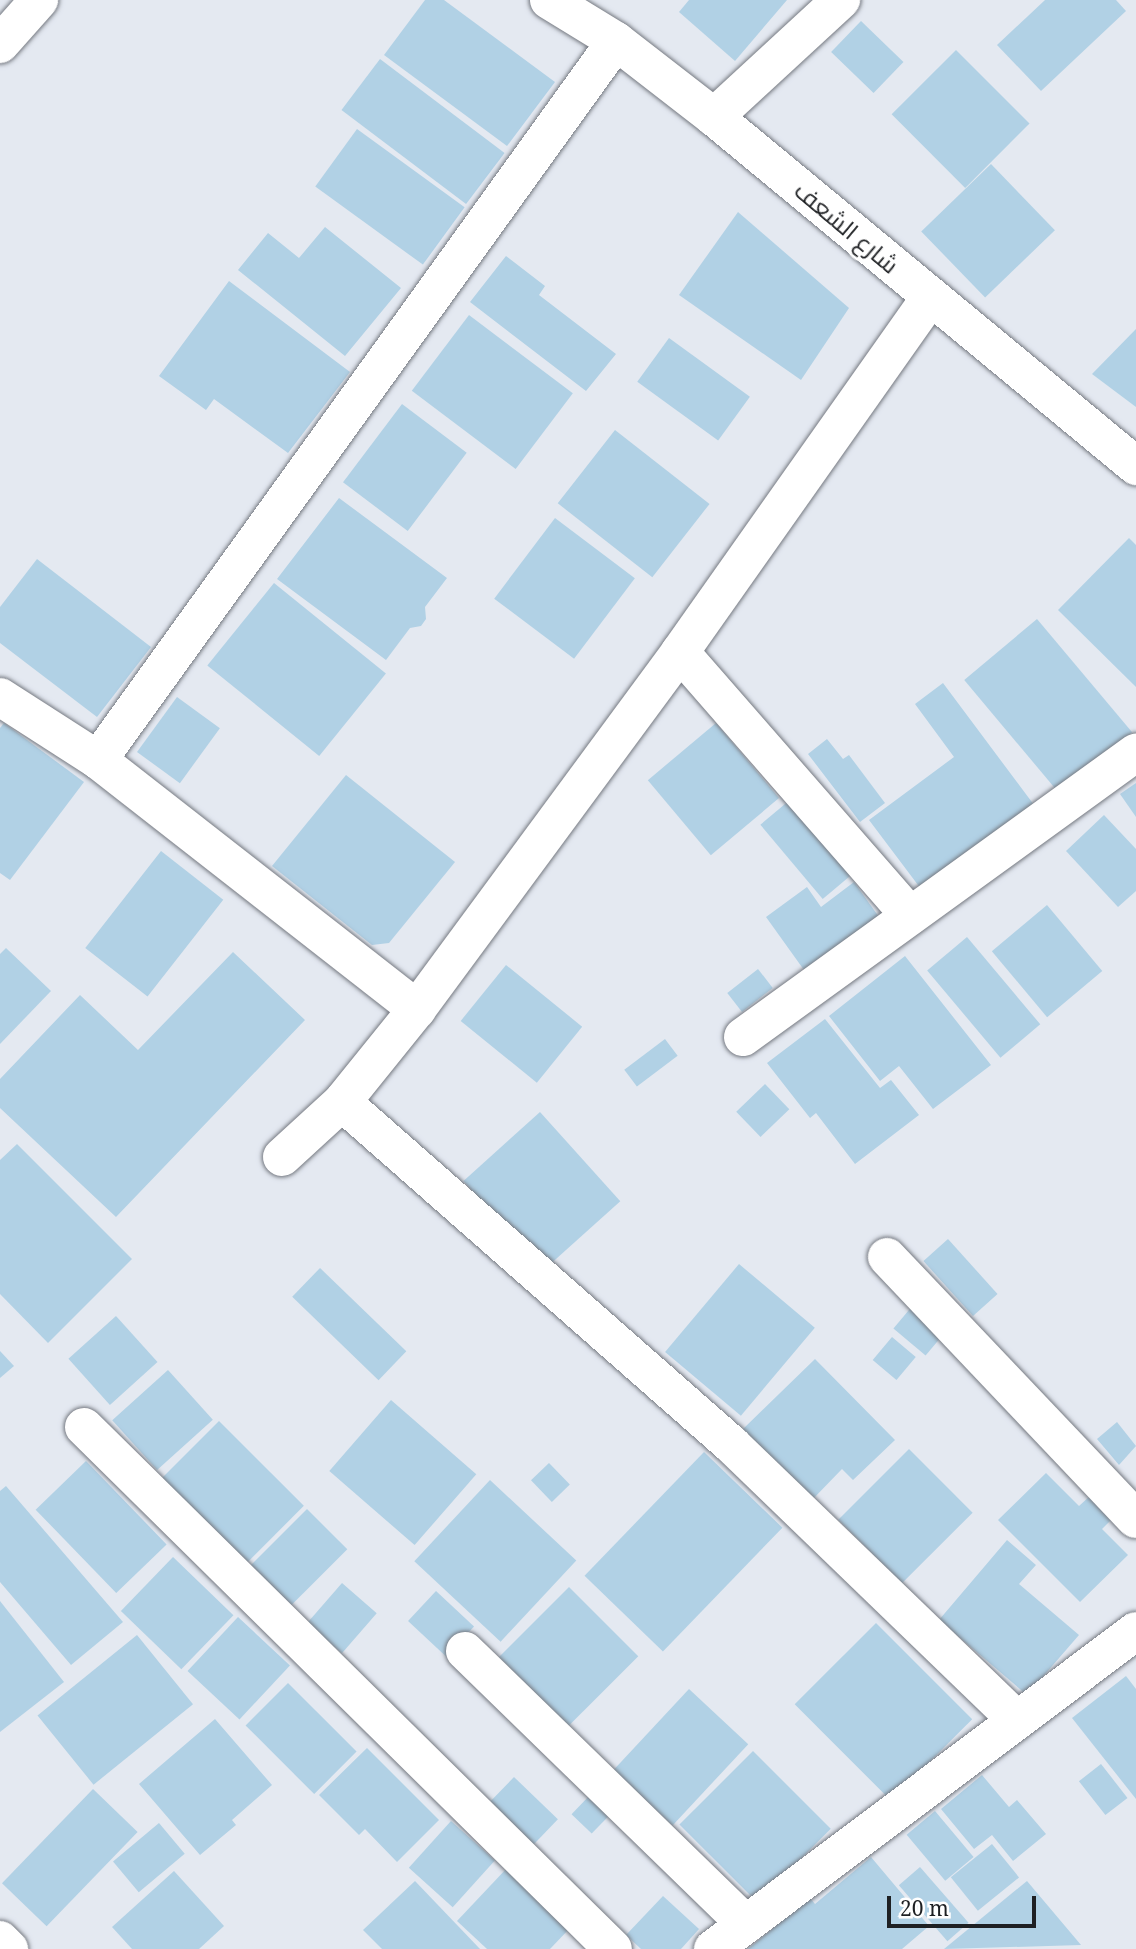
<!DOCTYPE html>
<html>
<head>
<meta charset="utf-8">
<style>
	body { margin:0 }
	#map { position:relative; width:1136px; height:1949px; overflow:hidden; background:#e4e9f1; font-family:"Noto Serif",Cairo,serif }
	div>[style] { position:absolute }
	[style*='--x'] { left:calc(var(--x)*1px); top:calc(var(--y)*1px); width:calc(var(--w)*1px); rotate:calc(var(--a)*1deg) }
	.building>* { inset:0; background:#b1d1e5; transform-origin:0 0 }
	.roads { filter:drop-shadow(0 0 2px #757981) drop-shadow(0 0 2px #757981) }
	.minor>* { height:38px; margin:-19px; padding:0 19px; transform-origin:19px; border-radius:19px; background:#fff }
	span { translate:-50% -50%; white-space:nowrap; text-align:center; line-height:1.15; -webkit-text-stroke:6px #fff; paint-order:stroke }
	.street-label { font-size:24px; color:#1e2023 }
	.scale { position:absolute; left:887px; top:1896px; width:149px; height:32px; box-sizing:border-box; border:4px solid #1e2023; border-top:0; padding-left:9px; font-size:21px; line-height:24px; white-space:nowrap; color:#1e2023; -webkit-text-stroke:5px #fff; paint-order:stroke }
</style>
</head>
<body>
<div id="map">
	<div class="building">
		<div style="clip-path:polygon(425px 0,444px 0,555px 82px,507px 146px,384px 55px)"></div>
		<div style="clip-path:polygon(689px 0,787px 0,735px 61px,679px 12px)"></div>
		<div style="clip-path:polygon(1045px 0,1116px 0,1126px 11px,1041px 91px,997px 45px)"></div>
		<div style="left:861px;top:21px;width:59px;height:43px;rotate:44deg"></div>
		<div style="left:956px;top:50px;width:104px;height:91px;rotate:45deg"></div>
		<div style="left:380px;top:59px;width:156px;height:64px;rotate:37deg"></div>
		<div style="left:357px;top:129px;width:133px;height:71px;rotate:36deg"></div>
		<div style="left:991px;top:164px;width:92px;height:97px;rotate:46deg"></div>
		<div style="clip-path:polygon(738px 212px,849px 308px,801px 380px,679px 295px)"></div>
		<div style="clip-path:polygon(325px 227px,401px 288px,345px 356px,238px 270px,268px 233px,299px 258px)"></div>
		<div style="clip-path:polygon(506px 256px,545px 286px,539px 295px,616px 354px,586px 391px,470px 302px)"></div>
		<div style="clip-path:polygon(229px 281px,350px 372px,288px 453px,214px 399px,206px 410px,159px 376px)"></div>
		<div style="left:469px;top:315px;width:130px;height:95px;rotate:37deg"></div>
		<div style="clip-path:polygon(1136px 329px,1136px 407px,1092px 374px)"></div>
		<div style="left:669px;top:338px;width:100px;height:54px;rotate:36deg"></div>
		<div style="left:402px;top:404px;width:81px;height:98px;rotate:37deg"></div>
		<div style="left:615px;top:430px;width:120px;height:93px;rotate:38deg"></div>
		<div style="clip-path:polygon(339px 498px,447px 578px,425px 607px,426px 619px,421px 626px,410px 628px,386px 660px,277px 579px)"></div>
		<div style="left:555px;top:518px;width:100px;height:101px;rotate:37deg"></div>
		<div style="clip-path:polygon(1129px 538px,1136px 545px,1136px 687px,1058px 610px)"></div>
		<div style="clip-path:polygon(37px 559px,151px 647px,97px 717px,0 643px,0 607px)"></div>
		<div style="left:274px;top:583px;width:144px;height:106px;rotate:39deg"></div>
		<div style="left:1037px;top:619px;width:148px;height:95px;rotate:50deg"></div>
		<div style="clip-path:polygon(943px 683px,1037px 809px,924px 893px,869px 820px,954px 757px,915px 704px)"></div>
		<div style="left:177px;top:697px;width:53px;height:68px;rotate:36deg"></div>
		<div style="clip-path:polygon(4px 723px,84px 782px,10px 880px,0 873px,0 728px)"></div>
		<div style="left:716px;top:723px;width:98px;height:89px;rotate:50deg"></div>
		<div style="clip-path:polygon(827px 739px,843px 759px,849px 755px,885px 803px,860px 822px,808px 754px)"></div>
		<div style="clip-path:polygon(346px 775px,455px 862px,389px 943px,372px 945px,272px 866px)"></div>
		<div style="clip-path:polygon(1136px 783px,1136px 817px,1120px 794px)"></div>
		<div style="left:791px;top:799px;width:97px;height:40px;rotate:50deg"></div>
		<div style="clip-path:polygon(1104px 815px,1136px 849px,1136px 891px,1118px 907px,1066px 851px)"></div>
		<div style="left:161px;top:851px;width:79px;height:123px;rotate:38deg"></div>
		<div style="clip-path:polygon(854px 882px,884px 924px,809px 977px,766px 917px,807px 887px,821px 907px)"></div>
		<div style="left:1047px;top:905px;width:86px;height:72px;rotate:50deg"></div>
		<div style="left:967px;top:937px;width:114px;height:52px;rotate:50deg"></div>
		<div style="clip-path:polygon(6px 948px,51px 991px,0 1044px,0 954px)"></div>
		<div style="clip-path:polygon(233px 952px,305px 1020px,116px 1217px,0 1108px,0 1079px,80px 995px,138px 1050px)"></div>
		<div style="clip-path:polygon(905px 956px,991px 1065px,933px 1109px,899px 1066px,880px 1081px,829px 1016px)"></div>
		<div style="left:506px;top:965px;width:98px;height:72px;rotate:39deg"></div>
		<div style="left:758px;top:969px;width:24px;height:39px;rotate:52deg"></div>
		<div style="clip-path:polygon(825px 1019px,880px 1088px,891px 1080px,919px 1115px,855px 1164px,816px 1113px,810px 1118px,767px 1063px)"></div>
		<div style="left:665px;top:1039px;width:21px;height:51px;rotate:53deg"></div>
		<div style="left:765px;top:1084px;width:35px;height:40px;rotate:46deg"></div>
		<div style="left:540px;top:1112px;width:120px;height:103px;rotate:48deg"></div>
		<div style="clip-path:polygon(17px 1144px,132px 1259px,48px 1343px,0 1294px,0 1160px)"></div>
		<div style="left:948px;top:1239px;width:74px;height:33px;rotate:48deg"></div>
		<div style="left:739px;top:1264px;width:99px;height:115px;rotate:40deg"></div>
		<div style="left:320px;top:1268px;width:120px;height:40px;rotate:44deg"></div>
		<div style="left:914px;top:1304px;width:42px;height:32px;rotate:40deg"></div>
		<div style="left:116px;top:1316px;width:62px;height:64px;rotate:48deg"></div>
		<div style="left:892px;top:1337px;width:31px;height:30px;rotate:40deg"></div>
		<div style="clip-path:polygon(0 1351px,14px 1366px,0 1378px)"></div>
		<div style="clip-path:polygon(815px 1359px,895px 1440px,853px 1480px,842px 1469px,811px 1501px,742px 1430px)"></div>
		<div style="left:168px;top:1370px;width:67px;height:75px;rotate:48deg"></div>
		<div style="left:391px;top:1400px;width:113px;height:94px;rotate:41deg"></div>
		<div style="left:219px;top:1421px;width:120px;height:81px;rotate:45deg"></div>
		<div style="clip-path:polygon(1117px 1422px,1136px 1446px,1119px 1465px,1097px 1439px)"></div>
		<div style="left:909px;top:1449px;width:90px;height:100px;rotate:45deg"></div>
		<div style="left:704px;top:1452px;width:109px;height:172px;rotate:44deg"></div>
		<div style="left:86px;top:1461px;width:116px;height:70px;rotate:46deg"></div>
		<div style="left:549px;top:1463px;width:30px;height:25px;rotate:46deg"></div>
		<div style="clip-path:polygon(1046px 1473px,1079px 1506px,1090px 1496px,1112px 1519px,1102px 1529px,1128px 1555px,1080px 1602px,998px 1520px)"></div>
		<div style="left:490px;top:1480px;width:118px;height:111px;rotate:43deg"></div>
		<div style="clip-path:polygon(6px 1486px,123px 1622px,71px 1665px,0 1582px,0 1491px)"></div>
		<div style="left:307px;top:1509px;width:57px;height:81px;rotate:45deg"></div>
		<div style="clip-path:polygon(1007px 1540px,1036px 1565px,1019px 1584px,1079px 1635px,1027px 1695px,939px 1620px)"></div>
		<div style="left:173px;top:1557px;width:84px;height:75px;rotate:44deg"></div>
		<div style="left:342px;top:1583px;width:46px;height:53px;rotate:41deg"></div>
		<div style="left:569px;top:1587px;width:98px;height:99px;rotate:45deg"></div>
		<div style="left:436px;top:1591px;width:52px;height:41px;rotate:43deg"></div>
		<div style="clip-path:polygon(0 1601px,64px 1682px,0 1732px)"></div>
		<div style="left:238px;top:1617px;width:71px;height:74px;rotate:43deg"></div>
		<div style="left:876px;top:1623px;width:136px;height:115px;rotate:45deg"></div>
		<div style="left:137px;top:1635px;width:89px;height:128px;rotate:51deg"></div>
		<div style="clip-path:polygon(1126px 1676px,1136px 1689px,1136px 1799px,1072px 1718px)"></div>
		<div style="left:288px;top:1683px;width:97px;height:60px;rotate:45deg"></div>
		<div style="left:689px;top:1689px;width:81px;height:111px;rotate:43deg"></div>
		<div style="clip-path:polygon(215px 1719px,272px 1785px,232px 1820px,236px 1825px,200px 1855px,139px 1784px)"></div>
		<div style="clip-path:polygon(367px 1748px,439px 1820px,397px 1862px,365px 1829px,359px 1835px,319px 1795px)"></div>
		<div style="left:753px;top:1751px;width:110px;height:104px;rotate:45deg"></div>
		<div style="left:1101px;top:1764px;width:43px;height:28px;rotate:52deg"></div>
		<div style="clip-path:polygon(982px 1775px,1009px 1807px,1017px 1800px,1046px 1834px,1013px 1861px,992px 1835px,974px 1849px,941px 1809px)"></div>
		<div style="left:514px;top:1777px;width:61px;height:37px;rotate:44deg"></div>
		<div style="left:93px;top:1789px;width:62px;height:131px;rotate:44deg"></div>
		<div style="left:591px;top:1794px;width:28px;height:28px;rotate:44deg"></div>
		<div style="left:935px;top:1811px;width:60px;height:37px;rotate:50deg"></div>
		<div style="left:451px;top:1821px;width:59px;height:63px;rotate:42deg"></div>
		<div style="left:159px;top:1823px;width:40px;height:60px;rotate:50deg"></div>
		<div style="left:992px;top:1844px;width:43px;height:53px;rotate:51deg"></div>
		<div style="clip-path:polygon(871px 1857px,929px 1926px,902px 1949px,748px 1949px,810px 1898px,815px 1904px)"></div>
		<div style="left:920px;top:1867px;width:74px;height:28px;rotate:49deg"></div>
		<div style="clip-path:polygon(507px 1868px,571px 1927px,550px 1949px,487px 1949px,457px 1921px)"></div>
		<div style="clip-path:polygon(174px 1871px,224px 1926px,199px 1949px,132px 1949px,112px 1927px)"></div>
		<div style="clip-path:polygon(415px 1881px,480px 1949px,382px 1949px,363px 1930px)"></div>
		<div style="clip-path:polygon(1027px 1881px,1081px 1945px,944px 1949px)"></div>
		<div style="clip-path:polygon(663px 1896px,699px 1929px,681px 1949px,641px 1949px,626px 1935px)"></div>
	</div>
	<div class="roads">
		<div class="minor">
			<div style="--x:549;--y:0;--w:79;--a:31.5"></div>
			<div style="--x:616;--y:41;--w:124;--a:37.8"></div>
			<div style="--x:714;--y:117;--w:548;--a:39.59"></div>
			<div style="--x:0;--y:44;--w:59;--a:-48.4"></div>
			<div style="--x:714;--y:117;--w:173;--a:-42.7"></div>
			<div style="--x:680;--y:652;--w:350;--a:48.9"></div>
			<div style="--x:0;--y:697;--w:117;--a:32.7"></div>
			<div style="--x:98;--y:760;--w:405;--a:38"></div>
			<div style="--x:98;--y:760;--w:886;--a:-54.23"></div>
			<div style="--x:743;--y:1037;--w:485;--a:-35.9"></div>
			<div style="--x:342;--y:1102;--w:519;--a:41.33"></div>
			<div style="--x:732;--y:1445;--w:396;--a:44"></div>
			<div style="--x:282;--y:1157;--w:81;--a:-42.5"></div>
			<div style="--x:342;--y:1102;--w:119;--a:-51.1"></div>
			<div style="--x:417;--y:1009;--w:443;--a:-53.6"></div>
			<div style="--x:680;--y:652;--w:434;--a:-54.8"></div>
			<div style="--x:887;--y:1257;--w:361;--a:46.5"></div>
			<div style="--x:84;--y:1427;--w:743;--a:44.62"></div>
			<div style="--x:465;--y:1651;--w:392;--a:44.2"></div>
			<div style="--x:0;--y:1940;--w:13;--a:45"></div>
			<div style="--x:713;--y:1949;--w:529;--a:-36.93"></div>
		</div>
	</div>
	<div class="street-label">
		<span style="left:847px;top:227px;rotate:40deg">شارع الشعف</span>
	</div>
	<div class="scale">20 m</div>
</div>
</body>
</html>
